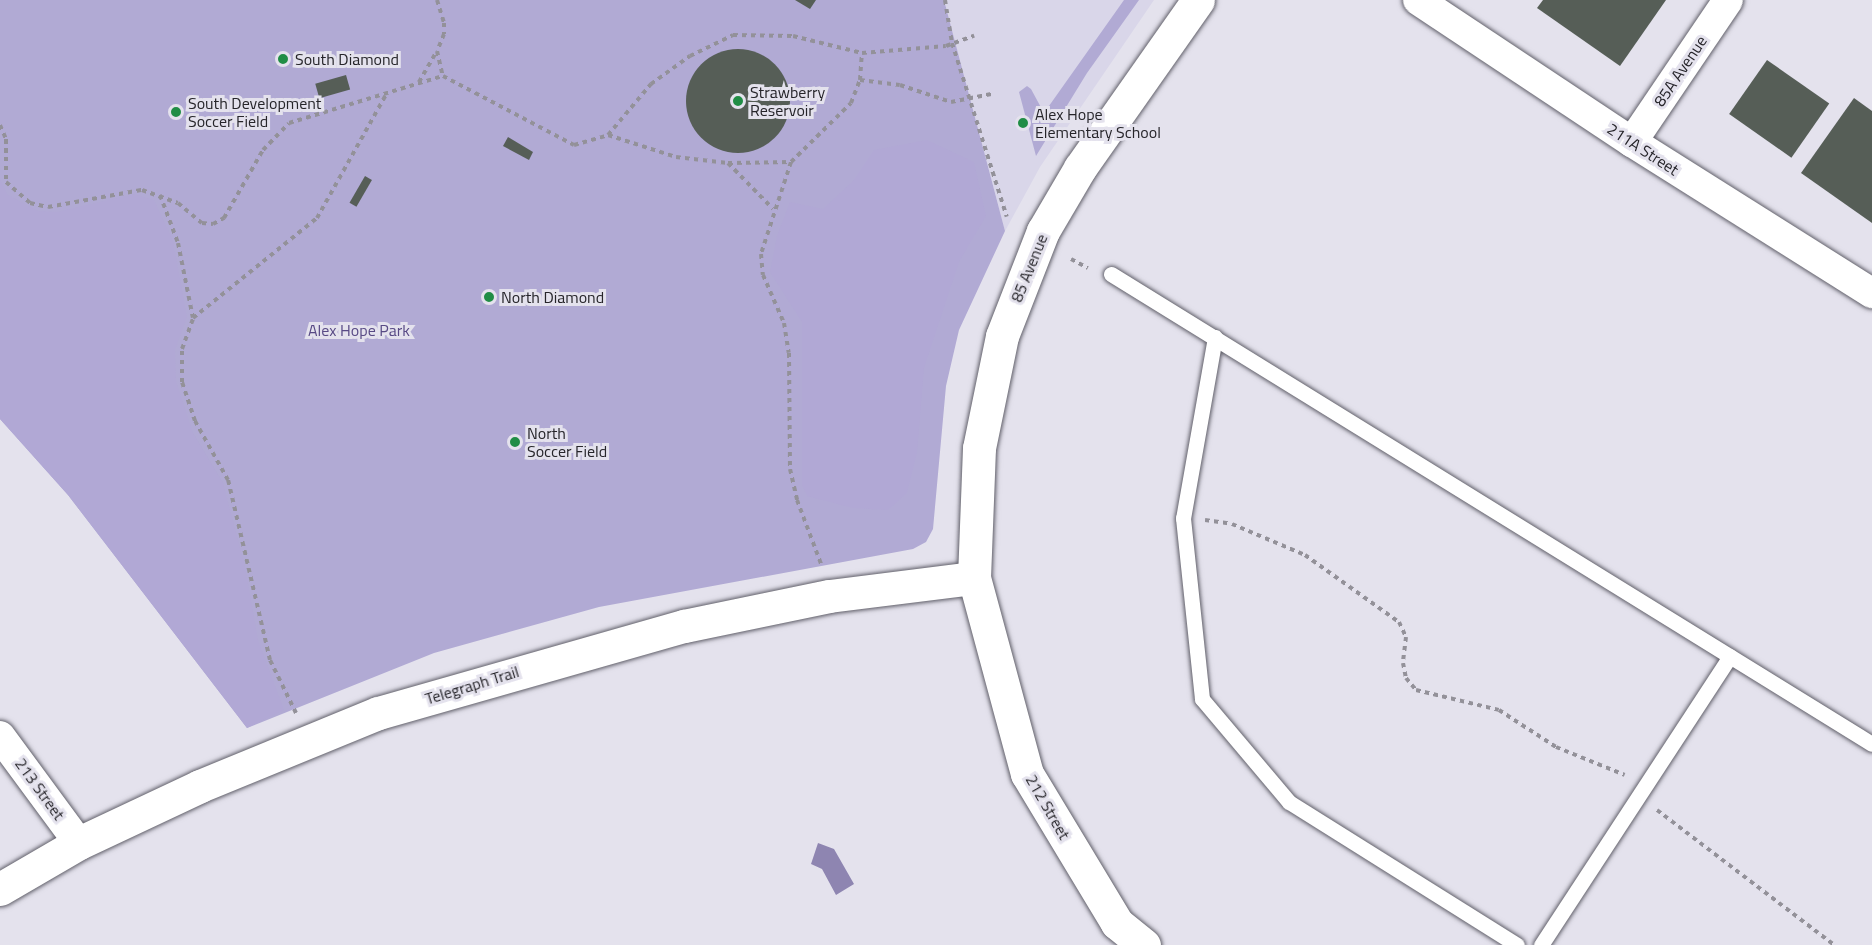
<!DOCTYPE html>
<html>
<head>
<meta charset="utf-8">
<style>
	body { margin:0 }
	#map { position:relative; width:1872px; height:945px; overflow:hidden; background:#e4e2ed; font-family:"Titillium Web",sans-serif }
	div>[style] { position:absolute }
	[style*='--x'] { left:calc(var(--x)*1px); top:calc(var(--y)*1px); width:calc(var(--w)*1px); rotate:calc(var(--a)*1deg) }
	.built>* { inset:0; background:#d9d6e9 }
	.green>* { inset:0; background:#b1aad4 }
	.forest>* { inset:0; background:#b1a8d5 }
	.water>* { inset:0; background:#8e85b1 }
	.building>* { inset:0; background:#565e57; transform-origin:0 0 }
	.round { border-radius:50% }
	.path>* { height:4px; margin-top:-2px; transform-origin:0; background:repeating-linear-gradient(90deg,#939199 0 4.5px,transparent 0 9px) }
	.roads { filter:drop-shadow(0 0 2px #61606a) drop-shadow(0 0 2px #61606a) }
	.service>* { height:15px; margin:-7.5px; padding:0 7.5px; transform-origin:7.5px; border-radius:7.5px; background:#fff }
	.minor>* { height:30px; margin:-15px; padding:0 15px; transform-origin:15px; border-radius:15px; background:#fff }
	.tertiary>* { height:33px; margin:-16.5px; padding:0 16.5px; transform-origin:16.5px; border-radius:16.5px; background:#fff }
	.dots>* { width:16px; height:16px; translate:-50% -50%; box-sizing:border-box; border:3px solid #e4e2ed; border-radius:50% }
	span { translate:-50% -50%; white-space:nowrap; text-align:center; line-height:1.15; -webkit-text-stroke:6px #e4e2ed; paint-order:stroke }
	.poi-label { font-size:16px; color:#26252a }
	.left { translate:0 -50%; text-align:left }
	.street-label { font-size:16px; color:#26252a }
	.park-label { font-size:16px; color:#584a85 }
</style>
</head>
<body>
<div id="map">
	<div class="built">
		<div style="clip-path:polygon(944px 0,1154px 0,1040px 167px,1005px 231px)"></div>
	</div>
	<div class="green">
		<div style="clip-path:polygon(0 0,944px 0,1005px 231px,959px 330px,946px 386px,933px 529px,926px 542px,913px 549px,599px 607px,434px 653px,247px 728px,68px 495px,0 419px)"></div>
		<div style="clip-path:polygon(1124px 0,1139px 0,1087px 73px,1036px 156px,1019px 92px,1027px 86px,1031px 89px,1044px 113px)"></div>
	</div>
	<div class="forest">
		<div style="clip-path:polygon(927px 140px,974px 162px,986px 216px,959px 262px,924px 368px,917px 453px,907px 493px,888px 510px,853px 508px,807px 496px,802px 485px,802px 322px,770px 272px,777px 236px,790px 202px,823px 209px,854px 180px,874px 150px)"></div>
		<div style="clip-path:polygon(0 179px,8px 195px,38px 211px,57px 212px,134px 194px,154px 200px,173px 241px,187px 317px,175px 350px,176px 381px,193px 433px,223px 483px,245px 567px,258px 640px,284px 710px,247px 728px,68px 495px,0 419px)"></div>
	</div>
	<div class="water">
		<div style="clip-path:polygon(818px 843px,834px 849px,854px 884px,836px 895px,822px 869px,811px 864px)"></div>
	</div>
	<div class="building">
		<div style="clip-path:polygon(795px 0,816px 0,810px 9px)"></div>
		<div style="clip-path:polygon(1543px 0,1666px 0,1620px 66px,1537px 8px)"></div>
		<div class="round" style="left:686px;top:49px;width:104px;height:104px"></div>
		<div style="left:1767px;top:60px;width:76px;height:66px;rotate:35deg"></div>
		<div style="left:346px;top:75px;width:15px;height:32px;rotate:74deg"></div>
		<div style="clip-path:polygon(1854px 98px,1872px 111px,1872px 223px,1801px 173px)"></div>
		<div style="clip-path:polygon(508px 137px,533px 152px,529px 160px,503px 146px)"></div>
		<div style="left:365px;top:176px;width:8px;height:31px;rotate:30deg"></div>
	</div>
	<div class="path">
		<div style="--x:437;--y:0;--w:24;--a:73"></div>
		<div style="--x:444;--y:23;--w:11;--a:90"></div>
		<div style="--x:444;--y:34;--w:18;--a:112"></div>
		<div style="--x:437;--y:51;--w:26;--a:77"></div>
		<div style="--x:945;--y:0;--w:44;--a:80.8"></div>
		<div style="--x:952;--y:43;--w:182;--a:72.5"></div>
		<div style="--x:860;--y:80;--w:40;--a:7.1"></div>
		<div style="--x:900;--y:85;--w:54;--a:18.4"></div>
		<div style="--x:951;--y:102;--w:41;--a:-11.3"></div>
		<div style="--x:419;--y:82;--w:34;--a:-60"></div>
		<div style="--x:0;--y:125;--w:15;--a:67"></div>
		<div style="--x:6;--y:139;--w:43;--a:90"></div>
		<div style="--x:6;--y:182;--w:32;--a:41"></div>
		<div style="--x:30;--y:203;--w:18;--a:13"></div>
		<div style="--x:48;--y:207;--w:96;--a:-10.3"></div>
		<div style="--x:142;--y:190;--w:38;--a:20"></div>
		<div style="--x:178;--y:203;--w:31;--a:40"></div>
		<div style="--x:202;--y:223;--w:11;--a:5"></div>
		<div style="--x:213;--y:224;--w:13;--a:-29"></div>
		<div style="--x:224;--y:218;--w:78;--a:-60.2"></div>
		<div style="--x:263;--y:150;--w:37;--a:-46"></div>
		<div style="--x:289;--y:123;--w:161;--a:-17"></div>
		<div style="--x:443;--y:76;--w:148;--a:27.8"></div>
		<div style="--x:574;--y:145;--w:35;--a:-16"></div>
		<div style="--x:608;--y:135;--w:67;--a:-49.9"></div>
		<div style="--x:651;--y:84;--w:48;--a:-35.7"></div>
		<div style="--x:690;--y:56;--w:48;--a:-26"></div>
		<div style="--x:733;--y:35;--w:60;--a:1"></div>
		<div style="--x:793;--y:36;--w:71;--a:13.8"></div>
		<div style="--x:862;--y:53;--w:84;--a:-4.8"></div>
		<div style="--x:946;--y:46;--w:30;--a:-20"></div>
		<div style="--x:608;--y:135;--w:71;--a:17.9"></div>
		<div style="--x:676;--y:157;--w:52;--a:6.6"></div>
		<div style="--x:728;--y:163;--w:63;--a:-0.9"></div>
		<div style="--x:791;--y:162;--w:84;--a:-44.5"></div>
		<div style="--x:851;--y:103;--w:25;--a:-69"></div>
		<div style="--x:860;--y:80;--w:27;--a:-86"></div>
		<div style="--x:791;--y:162;--w:97;--a:108.1"></div>
		<div style="--x:761;--y:254;--w:21;--a:85"></div>
		<div style="--x:763;--y:275;--w:52;--a:66.4"></div>
		<div style="--x:784;--y:323;--w:30;--a:81"></div>
		<div style="--x:789;--y:353;--w:116;--a:89.5"></div>
		<div style="--x:790;--y:469;--w:32;--a:77"></div>
		<div style="--x:797;--y:500;--w:68;--a:69.4"></div>
		<div style="--x:728;--y:163;--w:64;--a:45.6"></div>
		<div style="--x:160;--y:195;--w:51;--a:69.4"></div>
		<div style="--x:178;--y:243;--w:76;--a:78.7"></div>
		<div style="--x:1071;--y:259;--w:19;--a:28"></div>
		<div style="--x:1205;--y:520;--w:27;--a:8"></div>
		<div style="--x:1232;--y:524;--w:79;--a:23"></div>
		<div style="--x:1305;--y:555;--w:115;--a:35.5"></div>
		<div style="--x:1399;--y:622;--w:17;--a:65"></div>
		<div style="--x:1406;--y:637;--w:26;--a:97"></div>
		<div style="--x:1403;--y:663;--w:15;--a:79"></div>
		<div style="--x:1406;--y:678;--w:16;--a:50"></div>
		<div style="--x:1416;--y:690;--w:85;--a:13.5"></div>
		<div style="--x:1499;--y:710;--w:68;--a:33"></div>
		<div style="--x:1556;--y:747;--w:74;--a:22.1"></div>
		<div style="--x:296;--y:713;--w:59;--a:-116.1"></div>
		<div style="--x:270;--y:660;--w:185;--a:-103.1"></div>
		<div style="--x:228;--y:480;--w:68;--a:-119.2"></div>
		<div style="--x:195;--y:421;--w:41;--a:-108.4"></div>
		<div style="--x:182;--y:382;--w:33;--a:-90"></div>
		<div style="--x:182;--y:349;--w:33;--a:-70"></div>
		<div style="--x:193;--y:318;--w:159;--a:-38.9"></div>
		<div style="--x:317;--y:218;--w:143;--a:-60.8"></div>
		<div style="--x:1657;--y:810;--w:223;--a:37.3"></div>
	</div>
	<div class="roads">
		<div class="service">
			<div style="--x:1111;--y:274;--w:894;--a:31.7"></div>
			<div style="--x:1215;--y:337;--w:184;--a:100"></div>
			<div style="--x:1183;--y:518;--w:182;--a:84"></div>
			<div style="--x:1202;--y:699;--w:135;--a:49.8"></div>
			<div style="--x:1289;--y:802;--w:269;--a:32.1"></div>
			<div style="--x:1541;--y:945;--w:345;--a:-56.8"></div>
		</div>
		<div class="minor">
			<div style="--x:1418;--y:0;--w:257;--a:33.6"></div>
			<div style="--x:1632;--y:142;--w:284;--a:32.2"></div>
			<div style="--x:1632;--y:142;--w:171;--a:-55.9"></div>
			<div style="--x:0;--y:736;--w:133;--a:53.6"></div>
		</div>
		<div class="tertiary">
			<div style="--x:0;--y:889;--w:91;--a:-30.2"></div>
			<div style="--x:79;--y:843;--w:134;--a:-25.2"></div>
			<div style="--x:200;--y:786;--w:192;--a:-22.3"></div>
			<div style="--x:378;--y:713;--w:318;--a:-15.9"></div>
			<div style="--x:684;--y:626;--w:148;--a:-11.7"></div>
			<div style="--x:829;--y:596;--w:146;--a:-7.1"></div>
			<div style="--x:1144;--y:945;--w:35;--a:-141"></div>
			<div style="--x:1117;--y:923;--w:174;--a:-121.1"></div>
			<div style="--x:1027;--y:774;--w:203;--a:-105.1"></div>
			<div style="--x:974;--y:578;--w:130;--a:-87.8"></div>
			<div style="--x:979;--y:448;--w:114;--a:-78.4"></div>
			<div style="--x:1002;--y:336;--w:113;--a:-68.7"></div>
			<div style="--x:1043;--y:231;--w:73;--a:-59.6"></div>
			<div style="--x:1080;--y:168;--w:205;--a:-54.9"></div>
		</div>
	</div>
	<div class="dots">
		<div style="left:283px;top:59px;background:#208d45"></div>
		<div style="left:738px;top:101px;background:#208d45"></div>
		<div style="left:176px;top:112px;background:#208d45"></div>
		<div style="left:1023px;top:123px;background:#208d45"></div>
		<div style="left:489px;top:297px;background:#208d45"></div>
		<div style="left:515px;top:442px;background:#208d45"></div>
	</div>
	<div class="poi-label">
		<span class="left" style="left:295px;top:59px">South Diamond</span>
		<span class="left" style="left:750px;top:101px">Strawberry<br>Reservoir</span>
		<span class="left" style="left:188px;top:112px">South Development<br>Soccer Field</span>
		<span class="left" style="left:1035px;top:123px">Alex Hope<br>Elementary School</span>
		<span class="left" style="left:501px;top:297px">North Diamond</span>
		<span class="left" style="left:527px;top:442px">North<br>Soccer Field</span>
	</div>
	<div class="street-label">
		<span style="left:1680px;top:71px;rotate:-56deg">85A Avenue</span>
		<span style="left:1643px;top:149px;rotate:33deg">211A Street</span>
		<span style="left:1029px;top:268px;rotate:-68deg">85 Avenue</span>
		<span style="left:472px;top:685px;rotate:-17deg">Telegraph Trail</span>
		<span style="left:40px;top:789px;rotate:54deg">213 Street</span>
		<span style="left:1048px;top:807px;rotate:60deg">212 Street</span>
	</div>
	<div class="park-label">
		<span style="left:359px;top:330px">Alex Hope Park</span>
	</div>
</div>
</body>
</html>
